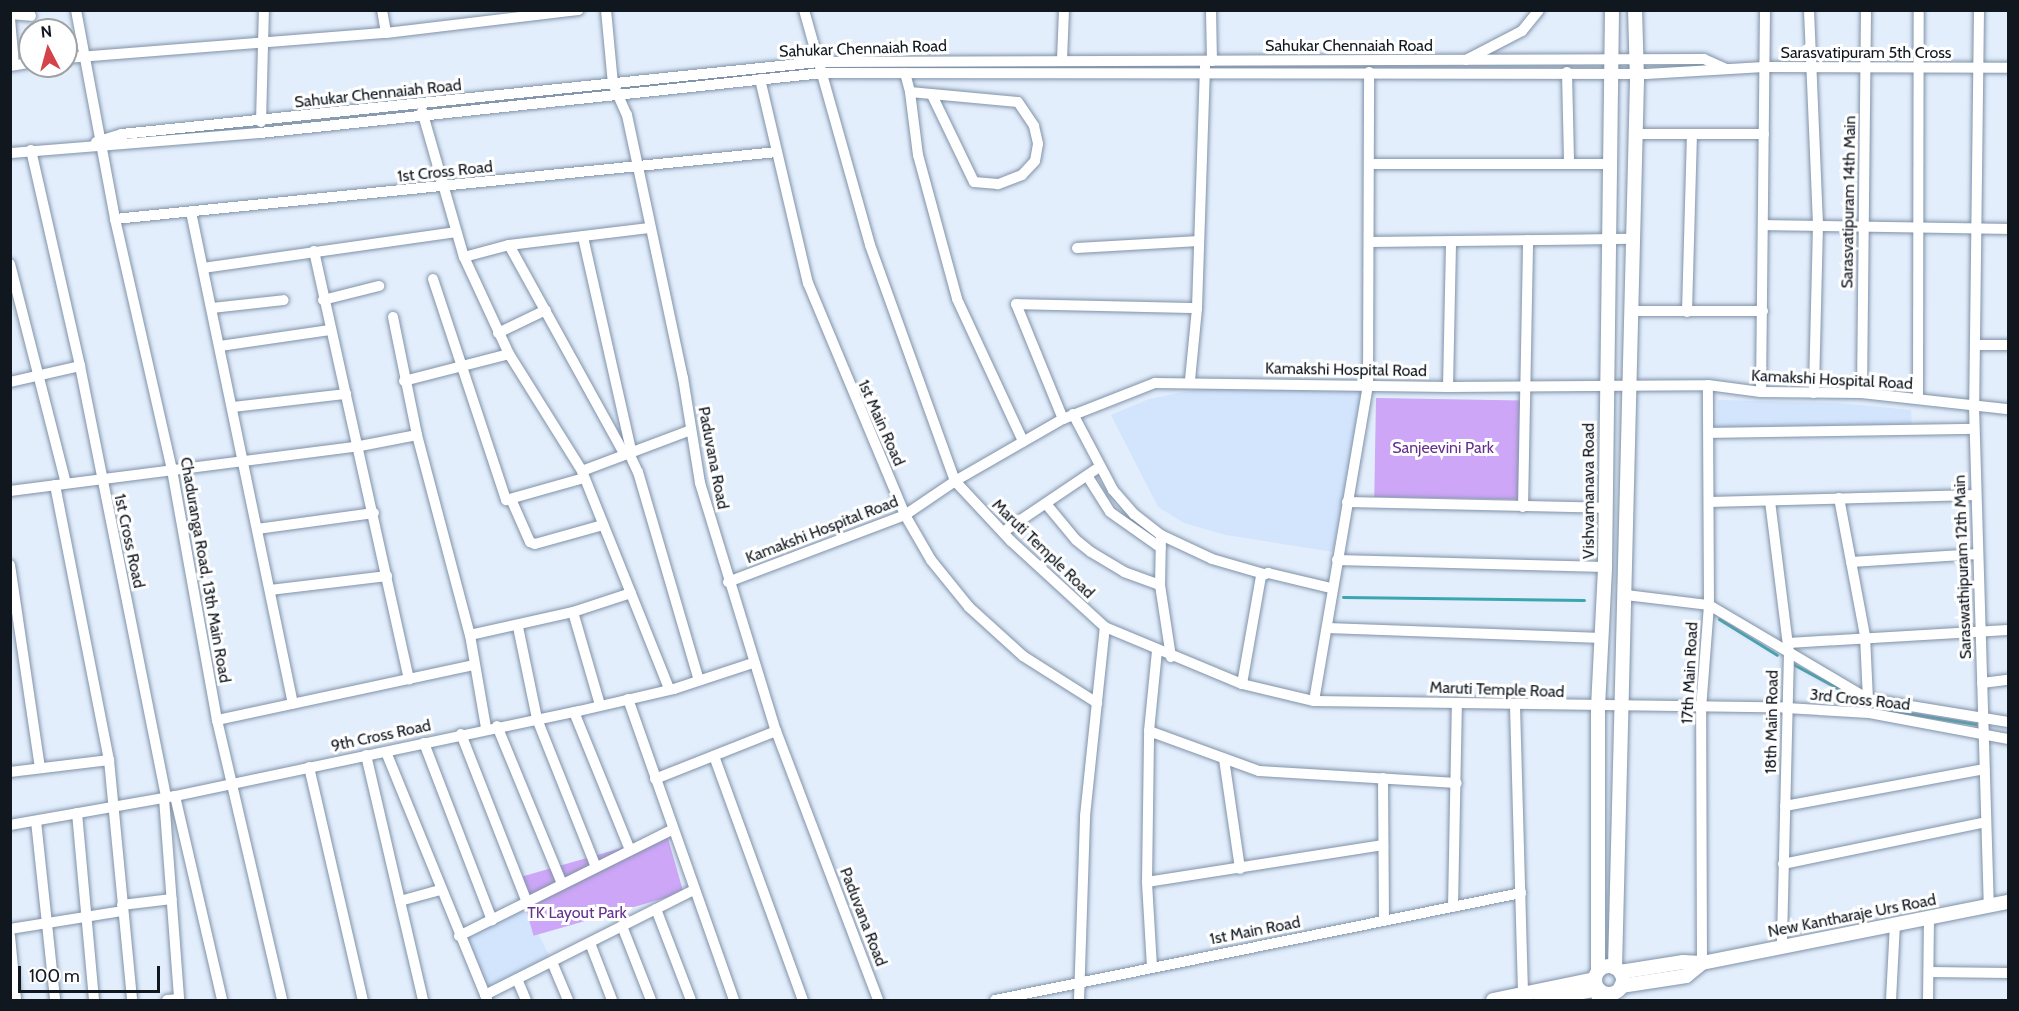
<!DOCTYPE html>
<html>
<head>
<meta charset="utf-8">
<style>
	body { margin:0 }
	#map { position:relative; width:2019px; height:1011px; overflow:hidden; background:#e2eefc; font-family:Cabin,sans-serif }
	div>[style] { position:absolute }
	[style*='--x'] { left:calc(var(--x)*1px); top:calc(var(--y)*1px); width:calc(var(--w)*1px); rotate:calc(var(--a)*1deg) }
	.built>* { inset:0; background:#d2e5fd; transform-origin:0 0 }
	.green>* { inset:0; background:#cda6f7; transform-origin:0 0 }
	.stream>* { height:3px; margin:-1.5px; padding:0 1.5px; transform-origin:1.5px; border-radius:1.5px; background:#39a6b0 }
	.roads { filter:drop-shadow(0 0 2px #8092a8) drop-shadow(0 0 2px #8092a8) }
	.minor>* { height:10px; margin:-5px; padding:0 5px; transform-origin:5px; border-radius:5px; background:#fff }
	.major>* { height:14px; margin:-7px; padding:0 7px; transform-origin:7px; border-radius:7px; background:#fff }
	.major>.ring { margin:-7px; padding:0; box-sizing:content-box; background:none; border:14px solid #fff; border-radius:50% }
	span { translate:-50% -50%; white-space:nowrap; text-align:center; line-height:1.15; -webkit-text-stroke:6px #fff; paint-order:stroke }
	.street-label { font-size:16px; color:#10171f }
	.park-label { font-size:16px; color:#653190 }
	.frame { position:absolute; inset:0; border:12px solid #10171f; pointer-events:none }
	.north { position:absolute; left:18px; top:18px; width:60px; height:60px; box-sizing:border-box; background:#fff; border:2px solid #9fa2a5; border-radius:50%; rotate:354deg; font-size:16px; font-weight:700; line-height:24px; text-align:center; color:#10171f }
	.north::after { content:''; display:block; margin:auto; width:21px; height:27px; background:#d34349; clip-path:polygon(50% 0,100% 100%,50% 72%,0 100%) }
	.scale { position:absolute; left:18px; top:966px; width:142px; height:27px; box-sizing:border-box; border:3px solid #10171f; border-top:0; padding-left:8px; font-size:18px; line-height:21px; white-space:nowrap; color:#10171f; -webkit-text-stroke:4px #fff; paint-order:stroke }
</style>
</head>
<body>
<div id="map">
	<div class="built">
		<div style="clip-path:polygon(1214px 386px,1362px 390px,1333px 552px,1226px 535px,1184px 523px,1158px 507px,1111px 415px,1149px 399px)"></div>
		<div style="clip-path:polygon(1718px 400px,1838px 403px,1911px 410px,1912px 427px,1717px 429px)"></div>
		<div style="left:523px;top:904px;width:65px;height:72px;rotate:63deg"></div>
	</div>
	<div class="green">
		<div style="left:1376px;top:398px;width:147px;height:99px;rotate:1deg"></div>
		<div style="left:667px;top:835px;width:60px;height:156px;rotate:74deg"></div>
	</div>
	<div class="stream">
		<div style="--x:1343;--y:597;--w:241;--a:0.7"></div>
		<div style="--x:1719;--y:619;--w:68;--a:31.8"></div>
		<div style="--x:1791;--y:663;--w:61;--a:28.2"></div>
		<div style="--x:1863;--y:706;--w:114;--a:9.1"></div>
	</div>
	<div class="roads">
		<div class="minor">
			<div style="--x:76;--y:10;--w:213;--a:79.4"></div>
			<div style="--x:115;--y:219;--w:257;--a:77.2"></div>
			<div style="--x:172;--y:470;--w:254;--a:79.8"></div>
			<div style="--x:217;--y:720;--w:287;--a:76.9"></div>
			<div style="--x:382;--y:10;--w:23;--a:80"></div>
			<div style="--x:606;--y:10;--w:74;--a:84.6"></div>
			<div style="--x:613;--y:84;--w:34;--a:66"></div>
			<div style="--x:627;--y:115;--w:269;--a:78"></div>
			<div style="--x:683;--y:378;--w:106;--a:80.8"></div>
			<div style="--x:700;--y:483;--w:259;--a:73"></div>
			<div style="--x:776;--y:731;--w:288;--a:69.2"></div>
			<div style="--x:804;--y:10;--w:244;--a:74.3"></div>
			<div style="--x:870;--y:245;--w:251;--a:70.2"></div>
			<div style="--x:955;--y:481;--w:82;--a:47"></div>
			<div style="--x:1011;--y:541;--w:127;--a:42.5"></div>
			<div style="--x:1105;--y:627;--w:148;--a:22.6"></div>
			<div style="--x:1242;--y:684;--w:74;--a:13.3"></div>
			<div style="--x:1314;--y:701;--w:472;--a:0.8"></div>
			<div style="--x:1786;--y:708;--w:83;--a:3.4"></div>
			<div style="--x:1869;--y:713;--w:141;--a:10.6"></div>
			<div style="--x:1211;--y:10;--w:51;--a:88.9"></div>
			<div style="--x:1809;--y:10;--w:215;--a:87.6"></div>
			<div style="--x:1818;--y:225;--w:168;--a:91.4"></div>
			<div style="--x:1979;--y:10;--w:396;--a:90.7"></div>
			<div style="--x:1974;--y:406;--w:499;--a:88.3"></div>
			<div style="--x:10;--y:14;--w:21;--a:5"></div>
			<div style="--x:10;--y:19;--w:46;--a:85"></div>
			<div style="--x:66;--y:58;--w:321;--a:-4.5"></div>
			<div style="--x:386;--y:33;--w:194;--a:-6.8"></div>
			<div style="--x:1062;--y:60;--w:50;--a:-87.7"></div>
			<div style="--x:1466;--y:60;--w:63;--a:-27.4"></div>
			<div style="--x:1522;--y:31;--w:27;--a:-51"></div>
			<div style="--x:10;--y:66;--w:20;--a:-9"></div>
			<div style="--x:1567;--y:72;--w:91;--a:88.7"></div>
			<div style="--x:905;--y:73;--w:20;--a:75"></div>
			<div style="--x:910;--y:92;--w:108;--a:5.3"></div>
			<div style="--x:1018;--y:102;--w:29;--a:56"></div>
			<div style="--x:1034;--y:126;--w:18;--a:77"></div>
			<div style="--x:1038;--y:144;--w:17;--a:100"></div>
			<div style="--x:1035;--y:161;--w:19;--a:133"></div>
			<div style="--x:1022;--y:175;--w:26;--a:159"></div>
			<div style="--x:998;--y:184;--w:24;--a:-175"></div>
			<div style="--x:974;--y:182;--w:97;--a:-115.8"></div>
			<div style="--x:760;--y:79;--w:210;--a:76.8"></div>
			<div style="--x:808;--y:283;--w:251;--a:67.3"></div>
			<div style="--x:905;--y:515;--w:52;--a:60"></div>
			<div style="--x:931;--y:560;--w:60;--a:51"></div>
			<div style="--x:969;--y:607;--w:73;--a:42.2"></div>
			<div style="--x:1023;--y:656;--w:88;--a:32.4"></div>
			<div style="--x:910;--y:92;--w:64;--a:82.8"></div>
			<div style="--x:918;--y:155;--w:149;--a:74.8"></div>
			<div style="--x:957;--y:299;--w:157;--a:65.1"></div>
			<div style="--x:422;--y:111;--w:152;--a:74"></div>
			<div style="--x:464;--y:257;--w:107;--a:65.1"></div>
			<div style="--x:509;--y:354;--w:138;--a:58"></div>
			<div style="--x:582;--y:471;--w:235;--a:68.2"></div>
			<div style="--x:261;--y:122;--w:112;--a:-88.5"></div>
			<div style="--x:1635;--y:134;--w:129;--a:0"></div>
			<div style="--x:96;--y:142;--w:27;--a:-17"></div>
			<div style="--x:122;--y:134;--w:701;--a:-5.9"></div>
			<div style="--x:819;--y:62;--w:885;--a:-0.19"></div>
			<div style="--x:1704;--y:59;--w:22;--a:24"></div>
			<div style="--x:31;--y:150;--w:221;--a:77.2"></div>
			<div style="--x:80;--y:366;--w:439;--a:78.7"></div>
			<div style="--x:10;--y:153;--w:251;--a:-4.6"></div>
			<div style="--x:260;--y:133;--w:565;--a:-6.09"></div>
			<div style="--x:822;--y:73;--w:824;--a:0.07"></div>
			<div style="--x:1646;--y:74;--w:118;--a:-3.4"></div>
			<div style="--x:1764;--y:67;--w:244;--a:0.2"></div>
			<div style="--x:1370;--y:164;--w:239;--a:0"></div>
			<div style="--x:191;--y:212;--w:502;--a:78.29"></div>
			<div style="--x:115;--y:219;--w:665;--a:-5.78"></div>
			<div style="--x:1764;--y:225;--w:244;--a:0.9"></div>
			<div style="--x:583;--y:237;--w:218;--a:77.3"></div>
			<div style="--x:1369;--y:242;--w:263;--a:-0.7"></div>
			<div style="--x:509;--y:245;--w:238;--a:61.1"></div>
			<div style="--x:1077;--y:248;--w:122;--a:-3.3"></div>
			<div style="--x:314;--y:251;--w:439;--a:77.5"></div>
			<div style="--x:464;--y:257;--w:47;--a:-14.9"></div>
			<div style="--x:509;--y:245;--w:141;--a:-6.9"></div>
			<div style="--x:10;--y:264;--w:226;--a:75.7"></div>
			<div style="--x:203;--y:268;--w:256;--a:-8.1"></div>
			<div style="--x:433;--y:279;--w:233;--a:71.7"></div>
			<div style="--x:506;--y:500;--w:81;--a:-15.8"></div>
			<div style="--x:323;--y:300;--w:58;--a:-14"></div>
			<div style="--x:212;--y:308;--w:72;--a:-6.3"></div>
			<div style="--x:1631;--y:311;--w:132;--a:0"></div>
			<div style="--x:1687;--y:312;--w:177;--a:-88.4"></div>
			<div style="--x:393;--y:317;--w:120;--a:78.5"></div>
			<div style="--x:417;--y:435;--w:207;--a:75.2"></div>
			<div style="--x:470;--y:635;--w:94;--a:80.2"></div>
			<div style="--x:498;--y:333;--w:53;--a:-25.6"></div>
			<div style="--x:1977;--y:345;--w:31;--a:0"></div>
			<div style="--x:220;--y:346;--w:111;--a:-8.3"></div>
			<div style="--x:1190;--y:380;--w:72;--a:-84.4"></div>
			<div style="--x:1197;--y:308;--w:242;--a:-88.1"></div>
			<div style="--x:404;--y:381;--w:108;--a:-14.4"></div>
			<div style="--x:10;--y:382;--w:72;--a:-12.9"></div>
			<div style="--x:1448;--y:387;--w:145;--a:-88.8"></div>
			<div style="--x:1761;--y:392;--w:382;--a:-89.4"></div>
			<div style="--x:1862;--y:393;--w:383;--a:-89.4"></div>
			<div style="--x:1918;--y:399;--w:389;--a:-89.9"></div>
			<div style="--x:233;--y:407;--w:114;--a:-6.6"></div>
			<div style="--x:1073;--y:414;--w:86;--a:62.2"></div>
			<div style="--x:1113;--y:490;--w:32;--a:49"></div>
			<div style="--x:1134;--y:514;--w:34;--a:38"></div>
			<div style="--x:1161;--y:535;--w:50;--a:91.1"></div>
			<div style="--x:1160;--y:585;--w:73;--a:81.3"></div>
			<div style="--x:1063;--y:419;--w:124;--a:-112.2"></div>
			<div style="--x:1016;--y:304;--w:181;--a:1.3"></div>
			<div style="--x:1709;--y:433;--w:265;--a:-0.9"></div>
			<div style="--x:628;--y:451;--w:23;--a:65"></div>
			<div style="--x:638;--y:472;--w:217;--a:73.7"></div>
			<div style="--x:582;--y:471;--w:116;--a:-20.6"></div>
			<div style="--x:1088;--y:477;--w:41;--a:57.8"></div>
			<div style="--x:1110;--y:512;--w:62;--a:35.2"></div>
			<div style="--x:55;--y:485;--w:280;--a:78.9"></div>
			<div style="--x:109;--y:760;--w:241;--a:84.5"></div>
			<div style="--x:10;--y:491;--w:353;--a:-7.3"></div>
			<div style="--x:360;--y:446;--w:58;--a:-10.9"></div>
			<div style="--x:1839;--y:498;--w:140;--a:79.3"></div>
			<div style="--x:1865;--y:636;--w:63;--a:87.3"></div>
			<div style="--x:511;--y:499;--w:47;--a:66.2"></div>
			<div style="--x:530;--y:542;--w:5;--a:22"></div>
			<div style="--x:535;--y:544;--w:71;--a:-15.6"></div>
			<div style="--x:1770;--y:501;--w:153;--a:82.9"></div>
			<div style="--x:1789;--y:653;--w:292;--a:91.4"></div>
			<div style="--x:1347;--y:502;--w:258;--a:1.3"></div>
			<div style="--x:1709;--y:502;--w:267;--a:-1.5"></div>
			<div style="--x:1047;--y:505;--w:45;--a:50.4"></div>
			<div style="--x:1076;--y:540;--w:19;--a:39"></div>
			<div style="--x:1091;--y:552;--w:39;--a:31"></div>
			<div style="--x:1124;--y:572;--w:38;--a:20"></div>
			<div style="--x:1523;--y:507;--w:267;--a:-88.9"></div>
			<div style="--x:257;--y:529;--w:118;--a:-7.8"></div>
			<div style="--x:1003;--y:532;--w:115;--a:-34"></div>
			<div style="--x:1161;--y:535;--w:56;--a:25.2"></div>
			<div style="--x:1212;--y:559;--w:54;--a:16.1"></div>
			<div style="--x:1337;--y:560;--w:268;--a:1.5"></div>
			<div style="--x:1851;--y:562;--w:127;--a:-3.6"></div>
			<div style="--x:10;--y:565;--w:205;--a:81.6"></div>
			<div style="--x:728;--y:582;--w:189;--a:-20.7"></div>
			<div style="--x:905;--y:515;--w:60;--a:-34.2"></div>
			<div style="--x:955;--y:481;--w:125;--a:-29.9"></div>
			<div style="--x:1063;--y:419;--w:99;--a:-21.4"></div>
			<div style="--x:1155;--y:383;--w:293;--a:0.8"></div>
			<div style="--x:1448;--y:387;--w:260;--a:-0.4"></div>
			<div style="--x:1708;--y:385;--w:53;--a:7.5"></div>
			<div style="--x:1761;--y:392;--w:101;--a:0.6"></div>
			<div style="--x:1862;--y:393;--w:147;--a:6.3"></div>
			<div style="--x:270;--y:590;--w:118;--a:-6.8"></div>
			<div style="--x:1626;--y:595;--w:84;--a:6.9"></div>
			<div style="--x:1709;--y:605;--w:185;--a:30.6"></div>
			<div style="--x:1868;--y:699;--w:142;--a:9.3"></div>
			<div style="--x:573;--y:612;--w:97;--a:73.8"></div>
			<div style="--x:518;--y:627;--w:94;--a:78.3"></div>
			<div style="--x:537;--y:719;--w:159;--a:68.3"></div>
			<div style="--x:1327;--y:628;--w:275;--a:2.1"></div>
			<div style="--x:470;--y:635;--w:106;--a:-12.6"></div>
			<div style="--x:573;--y:612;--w:61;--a:-18.1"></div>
			<div style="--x:1788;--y:643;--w:220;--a:-3.4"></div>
			<div style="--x:1982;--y:683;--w:26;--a:-7"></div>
			<div style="--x:1242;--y:684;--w:110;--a:-80"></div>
			<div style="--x:1261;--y:576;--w:8;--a:-23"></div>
			<div style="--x:1268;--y:573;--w:65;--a:13.4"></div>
			<div style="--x:628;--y:699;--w:319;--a:70.6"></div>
			<div style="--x:1314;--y:701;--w:321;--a:-80.3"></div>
			<div style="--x:1368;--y:385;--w:313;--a:-89.8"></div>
			<div style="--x:1515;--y:706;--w:288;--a:88.4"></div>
			<div style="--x:574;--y:712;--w:149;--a:67.9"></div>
			<div style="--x:217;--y:720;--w:263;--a:-12.1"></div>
			<div style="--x:497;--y:726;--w:171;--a:67.6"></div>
			<div style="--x:1149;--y:731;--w:117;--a:20"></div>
			<div style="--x:1259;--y:771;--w:198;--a:3.5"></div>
			<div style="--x:461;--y:734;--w:180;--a:68.6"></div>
			<div style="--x:424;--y:743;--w:190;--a:69"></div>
			<div style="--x:386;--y:752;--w:268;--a:67.8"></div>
			<div style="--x:366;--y:755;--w:252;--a:76.9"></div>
			<div style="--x:714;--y:756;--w:260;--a:70"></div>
			<div style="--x:1224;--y:759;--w:111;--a:81.7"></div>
			<div style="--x:309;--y:767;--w:239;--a:77"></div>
			<div style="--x:10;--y:772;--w:100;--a:-6.9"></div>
			<div style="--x:1383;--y:778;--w:143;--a:89.6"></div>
			<div style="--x:655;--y:779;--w:130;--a:-21.6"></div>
			<div style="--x:175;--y:796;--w:209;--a:77"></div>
			<div style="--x:164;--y:798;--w:202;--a:85.7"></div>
			<div style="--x:179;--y:999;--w:12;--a:175"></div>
			<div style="--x:1785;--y:806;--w:203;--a:-10.5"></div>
			<div style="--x:77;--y:813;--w:188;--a:84.8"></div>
			<div style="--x:36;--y:821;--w:180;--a:83.9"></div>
			<div style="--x:10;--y:825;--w:168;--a:-10"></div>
			<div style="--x:175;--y:796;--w:413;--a:-11.9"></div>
			<div style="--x:579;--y:711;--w:98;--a:-13"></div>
			<div style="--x:674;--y:689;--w:83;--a:-18.2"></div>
			<div style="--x:1783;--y:864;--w:207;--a:-11.7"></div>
			<div style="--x:1147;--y:882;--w:239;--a:-8.9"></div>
			<div style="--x:400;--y:901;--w:41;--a:-15.4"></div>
			<div style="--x:122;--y:905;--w:50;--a:-6.8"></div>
			<div style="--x:1453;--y:907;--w:204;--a:-88.9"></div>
			<div style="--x:656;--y:909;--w:97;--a:69"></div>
			<div style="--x:622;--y:926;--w:79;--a:68.6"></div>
			<div style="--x:10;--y:929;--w:113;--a:-9.1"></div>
			<div style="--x:10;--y:936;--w:64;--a:84.6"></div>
			<div style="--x:459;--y:936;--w:238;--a:-26.5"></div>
			<div style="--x:590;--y:943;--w:61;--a:68.9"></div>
			<div style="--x:552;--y:962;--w:41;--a:67.2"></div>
			<div style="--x:1702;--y:963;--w:254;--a:-90.2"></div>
			<div style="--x:1701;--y:709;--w:104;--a:-85.6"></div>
			<div style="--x:1709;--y:605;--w:220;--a:-90.3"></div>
			<div style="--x:1152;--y:967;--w:85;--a:-93.4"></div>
			<div style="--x:1147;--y:882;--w:151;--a:-89.2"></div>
			<div style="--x:1149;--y:731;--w:80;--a:-84.3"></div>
			<div style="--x:1929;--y:972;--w:79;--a:0.7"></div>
			<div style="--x:517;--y:979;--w:23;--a:67"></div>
			<div style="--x:485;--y:995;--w:234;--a:-26.7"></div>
			<div style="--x:995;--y:1000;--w:537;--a:-11.5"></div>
			<div style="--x:1079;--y:1000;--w:184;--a:-88.1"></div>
			<div style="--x:1085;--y:816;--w:190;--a:-84"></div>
			<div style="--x:1891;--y:1000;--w:76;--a:-87"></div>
			<div style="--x:1928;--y:1000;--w:82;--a:-89.3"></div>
		</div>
		<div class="major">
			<div class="ring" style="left:1595px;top:966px;width:14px;height:14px"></div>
			<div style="--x:1615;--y:968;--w:888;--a:-88.58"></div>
			<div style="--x:1637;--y:80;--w:70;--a:-91.6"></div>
			<div style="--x:1598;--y:971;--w:264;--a:-90"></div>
			<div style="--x:1598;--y:707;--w:140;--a:-87.1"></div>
			<div style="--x:1605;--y:567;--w:557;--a:-89.28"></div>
			<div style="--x:1620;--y:972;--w:64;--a:-9"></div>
			<div style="--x:1683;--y:962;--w:19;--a:3"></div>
			<div style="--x:1702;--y:963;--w:312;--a:-11.3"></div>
			<div style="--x:1621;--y:986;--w:66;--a:-8.7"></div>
			<div style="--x:1686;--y:976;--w:21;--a:-39"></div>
			<div style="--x:1493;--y:1000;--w:104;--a:-11.6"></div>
			<div style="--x:1541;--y:1000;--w:58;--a:-10.9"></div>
			<div style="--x:1598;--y:989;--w:6;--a:90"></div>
		</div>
	</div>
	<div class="street-label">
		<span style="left:1349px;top:46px">Sahukar Chennaiah Road</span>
		<span style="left:863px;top:49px;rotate:-2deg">Sahukar Chennaiah Road</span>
		<span style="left:1866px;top:53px">Sarasvatipuram 5th Cross</span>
		<span style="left:378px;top:94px;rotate:-6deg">Sahukar Chennaiah Road</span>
		<span style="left:445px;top:172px;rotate:-6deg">1st Cross Road</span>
		<span style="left:1849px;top:202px;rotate:-89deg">Sarasvatipuram 14th Main</span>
		<span style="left:1346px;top:370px;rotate:1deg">Kamakshi Hospital Road</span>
		<span style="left:1832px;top:380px;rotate:3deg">Kamakshi Hospital Road</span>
		<span style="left:881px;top:423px;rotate:66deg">1st Main Road</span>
		<span style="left:713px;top:458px;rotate:79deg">Paduvana Road</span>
		<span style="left:1589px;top:491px;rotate:-90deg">Vishvamanava Road</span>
		<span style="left:822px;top:530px;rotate:-21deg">Kamakshi Hospital Road</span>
		<span style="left:129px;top:541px;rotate:78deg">1st Cross Road</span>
		<span style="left:1043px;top:549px;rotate:44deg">Maruti Temple Road</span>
		<span style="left:1963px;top:567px;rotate:-92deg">Saraswathipuram 12th Main</span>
		<span style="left:205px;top:570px;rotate:80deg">Chaduranga Road, 13th Main Road</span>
		<span style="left:1690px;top:673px;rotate:-87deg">17th Main Road</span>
		<span style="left:1497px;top:690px;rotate:2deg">Maruti Temple Road</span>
		<span style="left:1860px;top:700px;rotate:6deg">3rd Cross Road</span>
		<span style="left:1772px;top:722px;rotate:-89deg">18th Main Road</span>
		<span style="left:381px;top:736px;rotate:-12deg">9th Cross Road</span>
		<span style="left:1852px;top:916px;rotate:-11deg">New Kantharaje Urs Road</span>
		<span style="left:863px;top:917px;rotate:69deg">Paduvana Road</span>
		<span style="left:1255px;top:931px;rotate:-11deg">1st Main Road</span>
	</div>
	<div class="park-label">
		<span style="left:1443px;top:448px">Sanjeevini Park</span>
		<span style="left:577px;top:913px">TK Layout Park</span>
	</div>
	<div class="frame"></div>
	<div class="north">N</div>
	<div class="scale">100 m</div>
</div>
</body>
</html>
